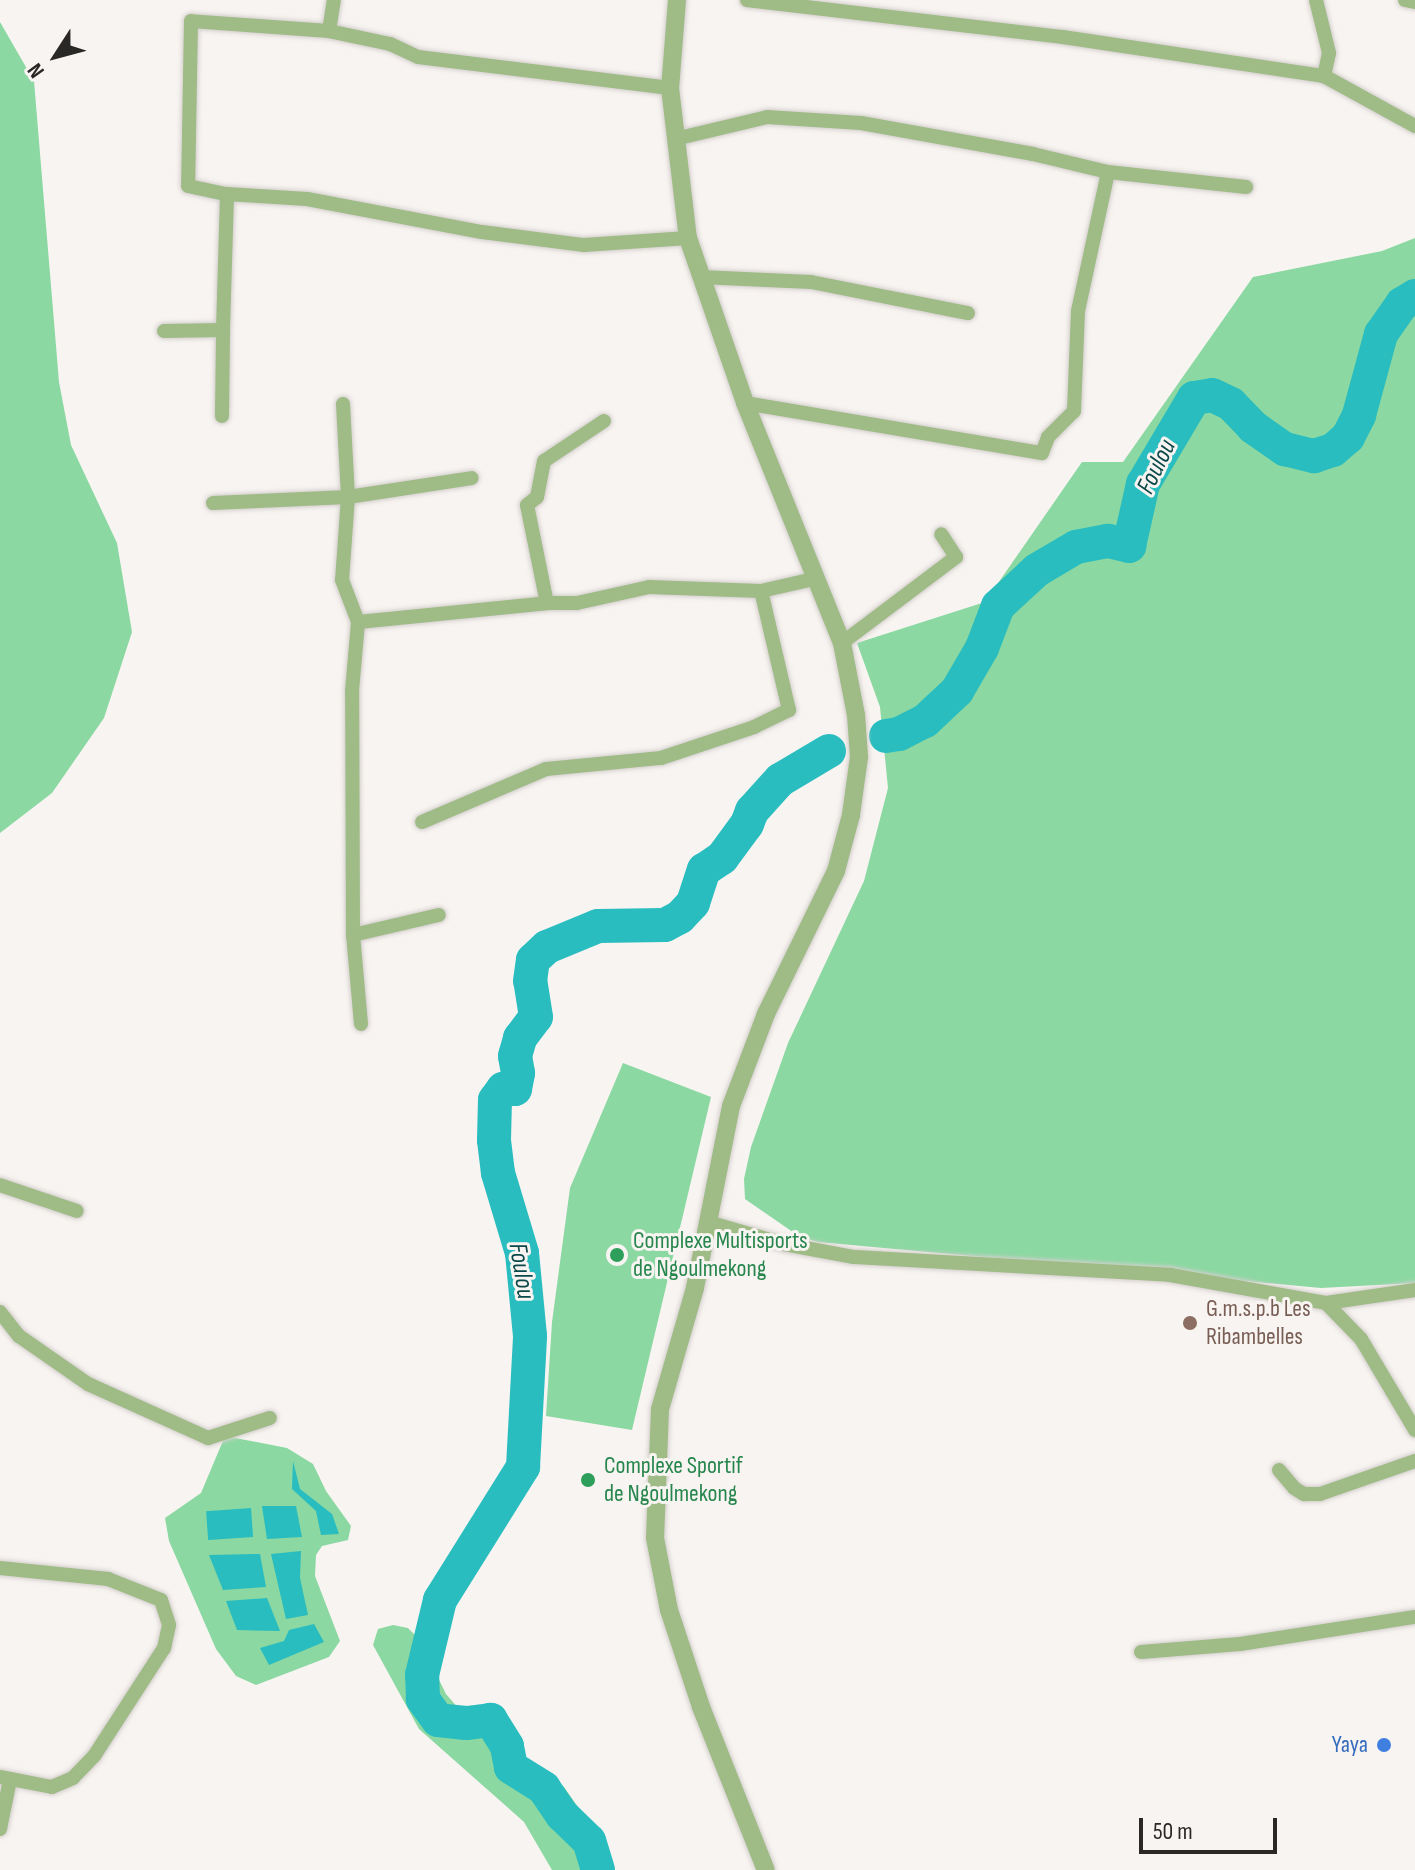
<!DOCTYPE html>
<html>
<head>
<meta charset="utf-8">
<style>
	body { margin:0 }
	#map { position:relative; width:1415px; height:1870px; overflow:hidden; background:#f8f4f1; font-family:"Sofia Sans Condensed",sans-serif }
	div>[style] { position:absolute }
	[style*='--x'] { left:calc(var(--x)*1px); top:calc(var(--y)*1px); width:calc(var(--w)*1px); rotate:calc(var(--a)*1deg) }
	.green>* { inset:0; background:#8bd8a2 }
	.water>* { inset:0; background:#29bdbf; transform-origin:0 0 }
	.river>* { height:34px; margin:-17px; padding:0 17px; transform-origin:17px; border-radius:17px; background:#29bdbf }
	.roads { filter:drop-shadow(0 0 2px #d3cfcd) drop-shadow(0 0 2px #d3cfcd) }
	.minor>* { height:14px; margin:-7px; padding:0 7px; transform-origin:7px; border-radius:7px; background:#9fbb86 }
	.tertiary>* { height:18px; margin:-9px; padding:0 9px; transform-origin:9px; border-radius:9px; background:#9fbb86 }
	.dots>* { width:22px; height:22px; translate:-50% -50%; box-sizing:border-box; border:4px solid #f8f4f1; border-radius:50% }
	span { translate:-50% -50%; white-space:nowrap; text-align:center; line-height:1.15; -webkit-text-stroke:6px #f8f4f1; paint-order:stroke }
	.leisure-label { font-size:24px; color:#27864d }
	.left { translate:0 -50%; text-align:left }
	.education-label { font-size:24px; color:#785e54 }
	.shop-label { font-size:24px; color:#366cbe }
	.right { translate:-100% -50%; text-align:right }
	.water-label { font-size:26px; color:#0a4849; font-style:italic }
	.north { position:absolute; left:16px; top:16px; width:80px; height:80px; -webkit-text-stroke:6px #f8f4f1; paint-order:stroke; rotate:234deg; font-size:22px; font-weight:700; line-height:32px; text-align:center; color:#292827 }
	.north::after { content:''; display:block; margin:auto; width:28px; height:36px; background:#292827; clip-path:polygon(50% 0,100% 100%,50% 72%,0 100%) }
	.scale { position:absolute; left:1139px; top:1818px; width:138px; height:36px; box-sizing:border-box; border:4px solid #292827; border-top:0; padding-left:10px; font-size:24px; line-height:28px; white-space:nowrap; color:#292827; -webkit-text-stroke:6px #f8f4f1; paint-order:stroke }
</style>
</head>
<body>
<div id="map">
	<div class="green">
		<div style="clip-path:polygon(0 22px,34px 81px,59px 382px,71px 445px,117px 543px,132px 632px,104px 718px,52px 793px,0 833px)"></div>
		<div style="clip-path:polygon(1415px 238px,1415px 1283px,1321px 1288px,818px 1242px,800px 1237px,745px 1199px,744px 1179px,751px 1147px,788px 1043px,864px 881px,888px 788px,880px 707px,857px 643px,985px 602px,1082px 462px,1123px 462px,1253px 277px,1382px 251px)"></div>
		<div style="clip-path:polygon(623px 1063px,711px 1097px,632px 1430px,546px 1416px,552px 1322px,570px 1188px)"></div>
		<div style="clip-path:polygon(225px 1436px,287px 1448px,313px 1464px,326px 1491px,351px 1526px,348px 1540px,322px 1546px,316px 1555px,315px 1576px,340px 1641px,329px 1657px,256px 1685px,236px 1676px,216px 1649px,169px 1541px,165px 1518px,201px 1493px)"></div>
		<div style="clip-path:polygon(393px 1625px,408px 1628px,419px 1639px,446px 1694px,465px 1716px,564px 1787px,590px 1824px,611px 1870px,552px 1870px,524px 1822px,419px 1729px,373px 1645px,378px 1629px)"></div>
	</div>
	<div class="water">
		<div style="clip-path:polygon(293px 1461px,300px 1489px,332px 1514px,339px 1534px,321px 1535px,316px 1511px,292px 1489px)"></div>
		<div style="clip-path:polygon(262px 1506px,296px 1506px,302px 1537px,267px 1539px)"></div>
		<div style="left:251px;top:1508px;width:29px;height:45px;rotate:86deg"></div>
		<div style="clip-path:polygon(301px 1551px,300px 1578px,308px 1615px,286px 1619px,271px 1554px)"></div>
		<div style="clip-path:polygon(260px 1554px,266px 1587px,223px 1590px,209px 1555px)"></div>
		<div style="clip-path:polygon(267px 1598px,280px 1631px,237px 1630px,226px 1601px)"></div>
		<div style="clip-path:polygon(314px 1624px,324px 1642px,269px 1665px,260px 1648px,284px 1641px,289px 1630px)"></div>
	</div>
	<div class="river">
		<div style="--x:886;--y:736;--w:13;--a:-9"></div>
		<div style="--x:899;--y:734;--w:29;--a:-27"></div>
		<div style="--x:925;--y:721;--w:44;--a:-43.2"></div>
		<div style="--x:957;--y:691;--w:50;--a:-59.8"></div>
		<div style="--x:982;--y:648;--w:45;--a:-69.1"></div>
		<div style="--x:998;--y:606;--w:53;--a:-42.7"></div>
		<div style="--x:1037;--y:570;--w:45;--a:-30.5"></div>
		<div style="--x:1076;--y:547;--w:33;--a:-11"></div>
		<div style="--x:1108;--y:541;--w:22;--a:13"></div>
		<div style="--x:1129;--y:546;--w:64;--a:-77.3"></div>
		<div style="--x:1143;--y:484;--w:100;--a:-59.3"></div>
		<div style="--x:1194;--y:398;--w:18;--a:-9"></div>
		<div style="--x:1212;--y:395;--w:21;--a:25"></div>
		<div style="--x:1231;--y:404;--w:32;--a:46"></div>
		<div style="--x:1253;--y:427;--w:39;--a:35"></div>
		<div style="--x:1285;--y:449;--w:30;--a:14"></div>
		<div style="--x:1314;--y:456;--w:20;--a:-18"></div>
		<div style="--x:1333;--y:450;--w:20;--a:-41"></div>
		<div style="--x:1348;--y:437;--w:25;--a:-63"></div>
		<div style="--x:1359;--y:415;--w:84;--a:-74.8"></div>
		<div style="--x:1381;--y:334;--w:37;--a:-55"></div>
		<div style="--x:1402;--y:304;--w:15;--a:-32"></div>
		<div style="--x:598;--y:1870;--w:30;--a:-107"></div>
		<div style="--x:589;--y:1841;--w:37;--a:-136"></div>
		<div style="--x:562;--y:1815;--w:32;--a:-124"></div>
		<div style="--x:544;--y:1788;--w:39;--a:-148"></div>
		<div style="--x:511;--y:1767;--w:21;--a:-101"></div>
		<div style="--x:507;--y:1746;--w:31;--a:-122"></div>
		<div style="--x:491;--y:1720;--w:25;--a:173"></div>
		<div style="--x:466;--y:1723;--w:28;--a:-174"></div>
		<div style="--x:438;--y:1720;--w:26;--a:-126"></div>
		<div style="--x:423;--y:1699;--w:24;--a:-92"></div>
		<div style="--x:422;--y:1675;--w:77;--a:-76.5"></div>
		<div style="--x:440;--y:1600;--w:157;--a:-58"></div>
		<div style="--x:523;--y:1467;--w:131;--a:-86.9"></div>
		<div style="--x:530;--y:1336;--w:83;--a:-95.5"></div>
		<div style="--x:522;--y:1253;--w:84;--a:-106.7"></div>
		<div style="--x:498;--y:1173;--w:33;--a:-97"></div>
		<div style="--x:494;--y:1140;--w:40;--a:-88.6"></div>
		<div style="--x:495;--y:1100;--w:14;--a:-54"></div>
		<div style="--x:503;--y:1089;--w:12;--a:0"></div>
		<div style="--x:515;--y:1089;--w:16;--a:-79"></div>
		<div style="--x:518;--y:1073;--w:17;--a:-100"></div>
		<div style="--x:515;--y:1056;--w:19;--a:-74"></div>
		<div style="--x:520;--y:1038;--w:26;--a:-53"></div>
		<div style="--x:536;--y:1017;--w:36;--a:-99"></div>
		<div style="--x:530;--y:981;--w:21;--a:-82"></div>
		<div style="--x:533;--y:960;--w:19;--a:-43"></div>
		<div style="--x:547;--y:947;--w:55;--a:-22.4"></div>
		<div style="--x:598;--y:926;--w:67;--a:-0.9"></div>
		<div style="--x:665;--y:925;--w:17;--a:-28"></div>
		<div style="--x:680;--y:917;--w:19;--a:-47"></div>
		<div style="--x:693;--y:903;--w:35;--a:-72"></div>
		<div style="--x:704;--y:870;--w:22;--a:-34"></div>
		<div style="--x:722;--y:858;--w:42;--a:-53.7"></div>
		<div style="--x:747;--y:824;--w:14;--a:-69"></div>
		<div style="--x:752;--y:811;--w:42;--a:-47.9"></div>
		<div style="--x:780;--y:780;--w:57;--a:-30.6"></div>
	</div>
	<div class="roads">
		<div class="minor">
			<div style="--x:747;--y:0;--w:318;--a:6.7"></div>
			<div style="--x:1063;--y:37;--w:264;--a:8.5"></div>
			<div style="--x:1324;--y:76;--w:104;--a:28.8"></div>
			<div style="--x:1316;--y:0;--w:55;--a:76.2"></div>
			<div style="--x:1329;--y:53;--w:24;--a:102"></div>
			<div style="--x:1405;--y:0;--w:10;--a:11"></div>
			<div style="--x:329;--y:31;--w:31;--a:-81"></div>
			<div style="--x:670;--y:88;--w:254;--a:-173"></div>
			<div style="--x:418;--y:57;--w:31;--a:-155"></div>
			<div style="--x:390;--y:44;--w:62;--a:-168"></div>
			<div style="--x:329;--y:31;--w:138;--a:-175.9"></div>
			<div style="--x:191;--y:21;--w:165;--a:91"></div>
			<div style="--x:188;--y:186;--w:40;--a:12"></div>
			<div style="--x:227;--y:194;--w:80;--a:3.6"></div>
			<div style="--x:307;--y:199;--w:178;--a:10.7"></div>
			<div style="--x:482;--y:232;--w:103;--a:7.3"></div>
			<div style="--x:584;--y:245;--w:104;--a:-3.9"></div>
			<div style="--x:675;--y:139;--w:95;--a:-13.4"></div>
			<div style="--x:767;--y:117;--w:94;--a:3.7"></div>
			<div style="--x:861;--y:123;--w:175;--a:10.2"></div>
			<div style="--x:1033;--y:154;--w:77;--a:13.5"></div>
			<div style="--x:1108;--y:172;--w:139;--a:6.2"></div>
			<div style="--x:700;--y:277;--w:111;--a:2.6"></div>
			<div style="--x:811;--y:282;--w:160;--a:11.2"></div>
			<div style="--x:164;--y:331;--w:59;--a:-1"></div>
			<div style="--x:223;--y:330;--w:136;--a:-88.3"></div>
			<div style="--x:745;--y:403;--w:301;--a:9.6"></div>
			<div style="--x:1042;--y:453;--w:17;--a:-69"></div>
			<div style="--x:1048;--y:437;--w:37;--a:-45"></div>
			<div style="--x:1074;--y:411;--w:100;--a:-87.7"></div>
			<div style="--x:1078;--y:311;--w:142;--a:-77.8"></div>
			<div style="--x:343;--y:404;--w:93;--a:86.9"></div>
			<div style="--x:348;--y:497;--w:83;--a:94.1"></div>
			<div style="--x:342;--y:580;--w:45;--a:69.1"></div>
			<div style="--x:222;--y:416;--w:86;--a:-89.3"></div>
			<div style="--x:604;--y:421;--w:72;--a:146.3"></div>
			<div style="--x:544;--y:461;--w:37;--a:101"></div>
			<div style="--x:537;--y:497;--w:13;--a:141"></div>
			<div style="--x:527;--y:505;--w:100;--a:78.5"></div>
			<div style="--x:547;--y:603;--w:30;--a:0"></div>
			<div style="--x:577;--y:603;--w:74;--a:-12.5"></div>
			<div style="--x:649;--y:587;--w:112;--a:2"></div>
			<div style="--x:761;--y:591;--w:58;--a:-12.8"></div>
			<div style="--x:213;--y:503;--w:135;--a:-2.5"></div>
			<div style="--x:348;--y:497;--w:125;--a:-8.7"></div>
			<div style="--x:842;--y:643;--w:143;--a:-37"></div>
			<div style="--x:956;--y:557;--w:27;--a:-123"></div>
			<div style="--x:422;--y:822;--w:135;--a:-23.1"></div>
			<div style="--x:546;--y:769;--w:116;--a:-5.5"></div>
			<div style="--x:661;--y:758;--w:98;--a:-18.4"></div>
			<div style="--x:754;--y:727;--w:39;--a:-26"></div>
			<div style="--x:789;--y:710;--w:122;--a:-103.2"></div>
			<div style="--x:353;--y:935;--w:88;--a:-13.1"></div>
			<div style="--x:361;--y:1024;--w:89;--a:-95.1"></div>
			<div style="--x:353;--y:935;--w:244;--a:-90.2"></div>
			<div style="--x:352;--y:691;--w:69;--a:-85"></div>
			<div style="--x:358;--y:622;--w:190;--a:-5.7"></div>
			<div style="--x:0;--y:1185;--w:81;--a:18.7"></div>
			<div style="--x:708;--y:1222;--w:79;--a:16.1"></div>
			<div style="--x:784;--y:1244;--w:70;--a:10.7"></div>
			<div style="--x:853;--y:1257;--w:318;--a:3.2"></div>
			<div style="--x:1170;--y:1275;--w:158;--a:10.2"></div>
			<div style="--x:1326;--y:1303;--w:90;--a:-8.3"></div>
			<div style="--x:1326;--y:1303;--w:50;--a:45.8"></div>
			<div style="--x:1361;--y:1339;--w:106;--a:59.3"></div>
			<div style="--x:0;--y:1312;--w:31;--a:52"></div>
			<div style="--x:19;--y:1336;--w:84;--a:34.8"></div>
			<div style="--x:88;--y:1384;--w:132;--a:24.2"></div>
			<div style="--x:208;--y:1438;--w:65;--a:-17.9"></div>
			<div style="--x:1279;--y:1470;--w:23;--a:50"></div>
			<div style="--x:1294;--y:1488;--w:12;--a:31"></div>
			<div style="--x:1304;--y:1494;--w:16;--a:0"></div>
			<div style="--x:1320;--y:1494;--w:101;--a:-19.2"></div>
			<div style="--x:0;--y:1568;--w:109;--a:5.8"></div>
			<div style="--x:108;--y:1579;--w:57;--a:21.6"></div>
			<div style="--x:161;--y:1600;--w:26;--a:72"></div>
			<div style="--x:169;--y:1625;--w:24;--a:102"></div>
			<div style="--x:164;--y:1648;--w:129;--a:122.9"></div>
			<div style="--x:94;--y:1756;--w:30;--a:134"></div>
			<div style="--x:73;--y:1778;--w:23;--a:157"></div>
			<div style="--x:52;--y:1787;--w:53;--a:-169.1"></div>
			<div style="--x:1141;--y:1652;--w:99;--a:-4.6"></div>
			<div style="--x:1240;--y:1644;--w:177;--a:-8.8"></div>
			<div style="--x:0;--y:1829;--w:50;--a:-78.5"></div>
		</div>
		<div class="tertiary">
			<div style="--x:677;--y:0;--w:88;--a:94.5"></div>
			<div style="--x:670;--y:88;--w:151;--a:83.2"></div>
			<div style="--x:688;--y:238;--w:175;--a:70.9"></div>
			<div style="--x:745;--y:403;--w:259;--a:68"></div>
			<div style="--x:842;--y:643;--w:73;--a:79"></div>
			<div style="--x:856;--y:715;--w:42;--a:85.9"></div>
			<div style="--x:859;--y:757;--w:59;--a:97.9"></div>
			<div style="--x:851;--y:815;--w:58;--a:105"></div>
			<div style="--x:836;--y:871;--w:159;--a:116.1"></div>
			<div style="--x:766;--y:1014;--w:98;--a:110.8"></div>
			<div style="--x:731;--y:1106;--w:186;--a:101.2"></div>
			<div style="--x:695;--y:1288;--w:126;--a:106.1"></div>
			<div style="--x:660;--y:1409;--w:129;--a:92.2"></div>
			<div style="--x:655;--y:1538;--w:73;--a:79"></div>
			<div style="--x:669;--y:1610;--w:102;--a:71.7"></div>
			<div style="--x:701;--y:1707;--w:175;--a:68.3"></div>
		</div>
	</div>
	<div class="dots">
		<div style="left:617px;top:1255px;background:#2e9e5b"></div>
		<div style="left:1190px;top:1323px;background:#8d6e63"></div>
		<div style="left:588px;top:1480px;background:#2e9e5b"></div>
		<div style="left:1384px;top:1745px;background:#3f7fe0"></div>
	</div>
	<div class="leisure-label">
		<span class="left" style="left:633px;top:1255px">Complexe Multisports<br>de Ngoulmekong</span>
		<span class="left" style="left:604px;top:1480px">Complexe Sportif<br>de Ngoulmekong</span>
	</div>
	<div class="education-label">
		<span class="left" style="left:1206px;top:1323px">G.m.s.p.b Les<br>Ribambelles</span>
	</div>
	<div class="shop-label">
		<span class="right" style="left:1368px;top:1745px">Yaya</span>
	</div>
	<div class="water-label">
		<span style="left:1157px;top:467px;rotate:-64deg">Foulou</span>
		<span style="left:521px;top:1271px;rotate:81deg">Foulou</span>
	</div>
	<div class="north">N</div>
	<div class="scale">50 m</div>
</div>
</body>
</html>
